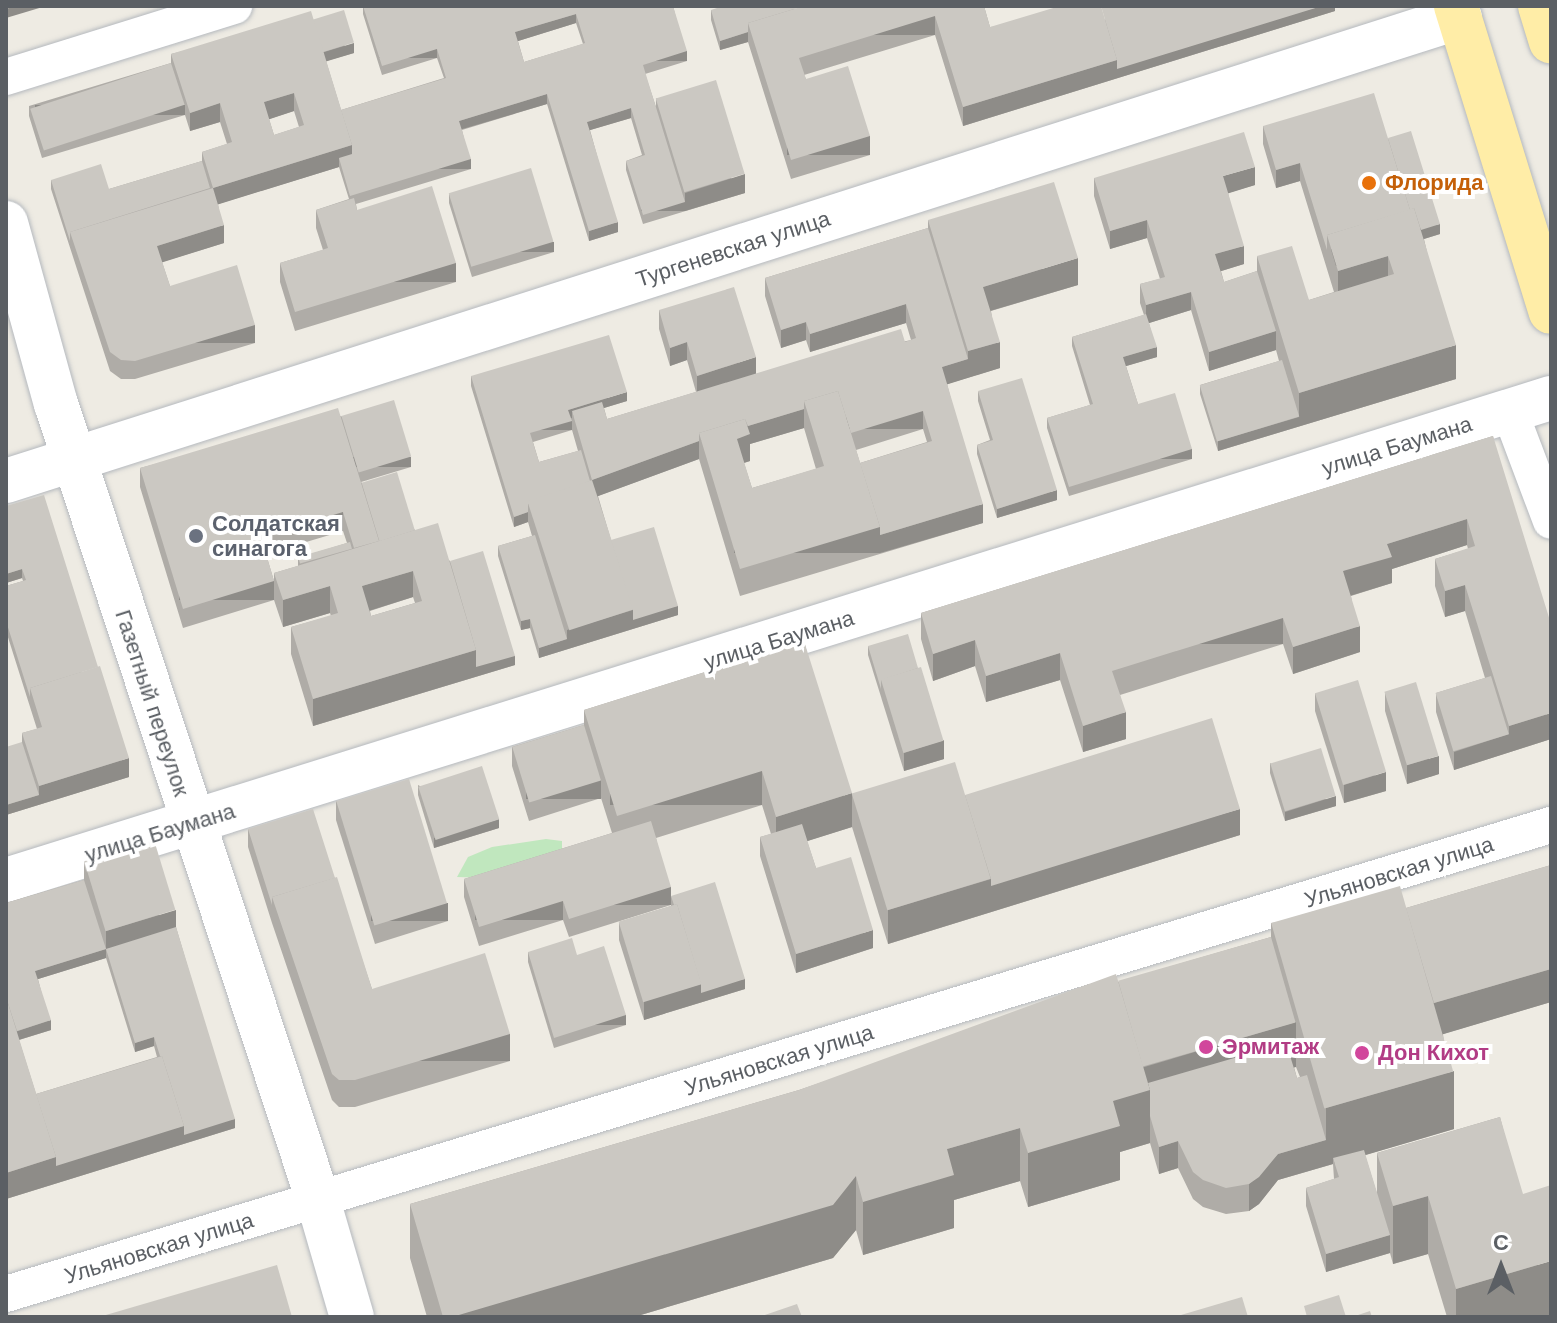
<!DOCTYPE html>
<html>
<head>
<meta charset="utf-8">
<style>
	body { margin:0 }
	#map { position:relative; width:1557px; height:1323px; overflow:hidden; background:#eeebe3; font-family:Helvetica,sans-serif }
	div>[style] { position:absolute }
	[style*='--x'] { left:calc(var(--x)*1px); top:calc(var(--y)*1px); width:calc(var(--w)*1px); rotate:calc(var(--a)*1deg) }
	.green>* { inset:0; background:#c0e7be }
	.roads { filter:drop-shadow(0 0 2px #b5b9be) drop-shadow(0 0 2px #b5b9be) }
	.street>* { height:36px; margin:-18px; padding:0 18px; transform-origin:18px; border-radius:18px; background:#fff }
	.secondary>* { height:44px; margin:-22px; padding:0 22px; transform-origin:22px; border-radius:22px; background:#fff }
	.primary>* { height:44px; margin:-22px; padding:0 22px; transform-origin:22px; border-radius:22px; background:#ffeda7 }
	.wall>* { inset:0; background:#afaca7 }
	.shaded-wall>* { inset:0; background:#8e8c88; transform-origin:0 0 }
	.building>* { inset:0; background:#cbc8c2; transform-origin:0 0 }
	.dots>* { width:22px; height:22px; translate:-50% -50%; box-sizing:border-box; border:4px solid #fff; border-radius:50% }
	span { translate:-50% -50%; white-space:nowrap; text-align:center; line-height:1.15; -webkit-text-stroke:8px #fff; paint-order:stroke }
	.food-label { font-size:22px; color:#c56008; font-weight:700 }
	.left { translate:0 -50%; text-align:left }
	.street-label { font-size:22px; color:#5b5f64 }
	.worship-label { font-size:22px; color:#5b616d; font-weight:700 }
	.hotel-label { font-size:22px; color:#b23c85; font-weight:700 }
	.frame { position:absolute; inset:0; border:8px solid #5b5f64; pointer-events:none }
	.north { position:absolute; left:1461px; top:1227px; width:80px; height:80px; -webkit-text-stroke:6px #fff; paint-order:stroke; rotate:0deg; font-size:22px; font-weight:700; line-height:32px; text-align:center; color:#5b5f64 }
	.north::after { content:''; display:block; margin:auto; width:28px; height:36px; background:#5b5f64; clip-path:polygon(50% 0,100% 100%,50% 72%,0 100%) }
</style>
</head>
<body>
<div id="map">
	<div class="green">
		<div style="clip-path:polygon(546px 839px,562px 841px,562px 858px,486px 878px,457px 877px,468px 857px,492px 847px)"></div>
	</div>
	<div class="roads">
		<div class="street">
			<div style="--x:6;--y:77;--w:239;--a:-17.3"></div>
			<div style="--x:1510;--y:412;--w:116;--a:69.4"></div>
			<div style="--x:6;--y:1294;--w:1615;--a:-16.89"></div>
		</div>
		<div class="secondary">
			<div style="--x:6;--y:223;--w:188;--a:74.6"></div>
			<div style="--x:56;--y:404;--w:838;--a:71.78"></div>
			<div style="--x:318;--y:1200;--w:122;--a:73.8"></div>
			<div style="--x:6;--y:481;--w:1526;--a:-17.7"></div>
			<div style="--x:6;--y:880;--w:1618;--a:-17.33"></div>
		</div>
		<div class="primary">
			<div style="--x:1456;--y:6;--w:320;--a:72.8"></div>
			<div style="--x:1540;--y:6;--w:37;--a:73"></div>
		</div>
	</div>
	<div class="wall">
		<div style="clip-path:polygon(evenodd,363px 6px,673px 6px,687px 61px,645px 74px,656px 107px,656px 98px,745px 193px,643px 224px,626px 170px,626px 161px,642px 155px,631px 118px,590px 130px,618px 232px,589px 241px,547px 104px,462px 130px,471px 169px,356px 204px,357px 210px,456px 282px,295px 331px,280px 282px,280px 263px,323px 250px,316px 228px,316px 210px,349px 199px,339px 167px,218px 204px,224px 243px,162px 262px,170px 286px,255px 343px,135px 379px,121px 379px,110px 371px,51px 189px,51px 180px,109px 189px,202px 161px,202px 152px,227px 144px,220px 122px,190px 131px,185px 115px,42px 158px,29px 116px,29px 106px,171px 63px,171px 54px,313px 20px,354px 53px,326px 61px,341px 110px,444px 78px,437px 58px,382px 75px,363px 14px,363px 6px,576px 23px,583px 44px,524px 62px,518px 41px,576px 23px,363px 6px,294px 111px,299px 127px,274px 135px,269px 119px,294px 111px)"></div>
		<div style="clip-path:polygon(984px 6px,990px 27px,1335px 6px,1335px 11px,963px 126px,935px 35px,804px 75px,806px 79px,870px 155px,791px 179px,748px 42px,720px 50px,711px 20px,711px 10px)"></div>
		<div style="clip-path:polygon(1263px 126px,1388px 138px,1440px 234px,1424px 239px,1456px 379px,1218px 451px,1200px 394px,1200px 385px,1279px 361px,1276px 350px,1209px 371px,1191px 310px,1149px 323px,1157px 357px,1126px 366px,1138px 404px,1192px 459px,1069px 496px,1047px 428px,1047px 418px,1090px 405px,1072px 346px,1072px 337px,1144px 315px,1140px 303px,1140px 284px,1160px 279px,1147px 238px,1110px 249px,1094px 196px,1094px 178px,1255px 185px,1228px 193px,1244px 264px,1221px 271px,1224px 282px,1257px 271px,1257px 256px,1309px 300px,1334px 292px,1300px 181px,1276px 188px,1263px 144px)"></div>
		<div style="clip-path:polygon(449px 194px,554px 252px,472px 277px,449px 203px)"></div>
		<div style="clip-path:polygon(evenodd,928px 220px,1078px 285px,991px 311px,1000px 368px,947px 384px,983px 523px,740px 596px,699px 459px,598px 496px,611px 540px,678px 615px,539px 658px,530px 628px,521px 630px,498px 556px,498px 546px,532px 536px,528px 522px,514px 527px,471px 386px,471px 376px,627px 401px,604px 408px,607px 419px,696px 392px,687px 360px,670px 366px,659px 329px,659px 310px,756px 374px,911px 340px,906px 323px,810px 352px,806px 340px,781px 348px,765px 296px,765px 278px,928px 228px,928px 220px,804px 428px,816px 469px,752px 488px,744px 463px,750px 461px,750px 444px,804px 428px,928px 220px,923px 429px,927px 442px,860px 463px,856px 450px,923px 429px,928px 220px,572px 430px,578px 451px,539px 462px,533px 442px,572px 430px)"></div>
		<div style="clip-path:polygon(978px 391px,1057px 500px,997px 518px,977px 454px,977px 445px,990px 440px,978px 401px)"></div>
		<div style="clip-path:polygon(evenodd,341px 416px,411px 467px,361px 482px,450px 561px,515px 665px,313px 726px,291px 654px,291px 627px,331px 616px,330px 613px,283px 627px,274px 600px,183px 628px,140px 487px,140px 468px,341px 416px,343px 531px,347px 543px,298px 558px,298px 566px,274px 573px,274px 581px,266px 554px,343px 531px,341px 416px,413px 597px,415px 603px,371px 616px,370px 611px,413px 597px)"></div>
		<div style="clip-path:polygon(1493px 436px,1551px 739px,1454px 770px,1436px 712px,1436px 693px,1485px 678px,1465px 611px,1445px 617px,1435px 586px,1435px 559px,1468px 549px,1467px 545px,1392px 569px,1392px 583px,1351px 596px,1360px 652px,1293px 674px,1283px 644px,1120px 695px,1126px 739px,1083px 752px,1060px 680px,986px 702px,975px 666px,933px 681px,921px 639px,921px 613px)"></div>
		<div style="clip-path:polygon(6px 506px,129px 777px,6px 815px,22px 742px,22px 733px,37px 729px,6px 631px,6px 586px,23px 581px,22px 578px,6px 583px)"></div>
		<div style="clip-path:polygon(804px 641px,852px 827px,807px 841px,816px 868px,873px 948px,796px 973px,760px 856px,760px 837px,771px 834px,762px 805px,656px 838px,671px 905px,569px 937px,563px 920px,479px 946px,464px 897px,464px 879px,612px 833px,601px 798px,529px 821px,512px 766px,512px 747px,584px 725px,584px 710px)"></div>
		<div style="clip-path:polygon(868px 646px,918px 668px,944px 759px,904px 771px,868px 655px)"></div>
		<div style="clip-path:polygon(1385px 692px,1439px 774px,1407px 784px,1385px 711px)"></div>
		<div style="clip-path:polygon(1315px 693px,1386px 791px,1344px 803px,1315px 711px)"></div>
		<div style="clip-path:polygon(1270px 763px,1336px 806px,1285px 821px,1270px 773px)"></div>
		<div style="clip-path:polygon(418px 785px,499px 828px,434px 848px,418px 795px)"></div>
		<div style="clip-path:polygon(852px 794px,965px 795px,1240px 835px,888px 944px,852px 827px)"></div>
		<div style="clip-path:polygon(336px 801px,448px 921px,375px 944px,336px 820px)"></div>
		<div style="clip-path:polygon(248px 829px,335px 878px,372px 989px,510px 1061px,355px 1107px,339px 1107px,332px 1100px,272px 923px,248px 847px)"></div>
		<div style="clip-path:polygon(evenodd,84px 862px,176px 927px,235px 1128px,6px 1199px,6px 903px,84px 880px,84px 862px,106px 958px,135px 1052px,154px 1046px,157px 1057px,36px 1094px,19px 1040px,51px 1030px,38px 979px,106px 958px)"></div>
		<div style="clip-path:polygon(evenodd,1551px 865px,1551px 1002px,1443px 1034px,1454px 1129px,1365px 1155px,1377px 1194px,1377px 1153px,1500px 1117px,1551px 1317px,1447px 1317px,1428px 1254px,1393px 1264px,1390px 1253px,1326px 1272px,1306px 1206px,1306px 1188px,1334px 1179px,1333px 1164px,1278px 1180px,1259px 1204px,1249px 1211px,1226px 1214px,1203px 1207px,1193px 1199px,1178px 1168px,1159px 1174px,1150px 1143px,1120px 1152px,1120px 1180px,1028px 1207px,1020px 1181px,954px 1200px,954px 1228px,863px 1255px,856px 1230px,833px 1258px,634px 1317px,427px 1317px,410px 1258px,410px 1204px,799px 1090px,1118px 982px,1271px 937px,1271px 923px,1406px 908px,1551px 865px,1294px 1067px,1296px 1067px,1300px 1077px,1297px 1078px,1294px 1067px)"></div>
		<div style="clip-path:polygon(671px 896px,745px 989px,644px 1020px,619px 940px,619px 922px,671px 906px)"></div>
		<div style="clip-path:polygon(528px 952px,577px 955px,626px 1025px,554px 1048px,528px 962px)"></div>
	</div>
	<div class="shaded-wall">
		<div style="clip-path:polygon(15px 6px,46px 6px,6px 18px,6px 9px)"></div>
		<div style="clip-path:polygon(1322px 6px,1335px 6px,1335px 11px,963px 126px,963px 107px,1117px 60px)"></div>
		<div style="clip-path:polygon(576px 14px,576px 23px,515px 42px,515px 32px)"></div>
		<div style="left:935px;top:16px;width:19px;height:142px;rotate:90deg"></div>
		<div style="clip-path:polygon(748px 32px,748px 42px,720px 50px,720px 41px)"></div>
		<div style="clip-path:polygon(354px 43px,354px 53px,321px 63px,321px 53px)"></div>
		<div style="left:437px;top:49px;width:9px;height:58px;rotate:90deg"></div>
		<div style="left:687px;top:51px;width:10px;height:46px;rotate:90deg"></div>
		<div style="clip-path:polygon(294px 93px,294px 111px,264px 121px,264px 102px)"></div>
		<div style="clip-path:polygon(547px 94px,547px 104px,459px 130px,459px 121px)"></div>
		<div style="clip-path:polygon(220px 103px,220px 122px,190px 131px,190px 113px)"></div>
		<div style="left:185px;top:105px;width:10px;height:150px;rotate:90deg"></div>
		<div style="clip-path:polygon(631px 108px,631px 118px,587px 131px,587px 122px)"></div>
		<div style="left:870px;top:136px;width:19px;height:83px;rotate:90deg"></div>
		<div style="clip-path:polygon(352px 145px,352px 163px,339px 158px,339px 167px,213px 206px,213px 188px)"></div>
		<div style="left:471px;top:159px;width:10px;height:127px;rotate:90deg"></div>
		<div style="clip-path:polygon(1300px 163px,1300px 181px,1276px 188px,1276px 170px)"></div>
		<div style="clip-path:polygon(1255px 167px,1255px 185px,1223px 195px,1223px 176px)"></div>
		<div style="clip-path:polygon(745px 174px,745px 193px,685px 211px,685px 193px)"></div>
		<div style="left:685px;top:202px;width:9px;height:44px;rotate:90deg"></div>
		<div style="clip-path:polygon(1147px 220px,1147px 238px,1110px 249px,1110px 231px)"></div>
		<div style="clip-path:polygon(618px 222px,618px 232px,589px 241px,589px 231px)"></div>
		<div style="clip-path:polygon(1440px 224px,1440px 234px,1336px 266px,1331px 249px)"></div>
		<div style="clip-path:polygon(224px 225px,224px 243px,157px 264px,157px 246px)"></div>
		<div style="left:554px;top:242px;width:10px;height:86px;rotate:90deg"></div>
		<div style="clip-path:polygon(1244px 246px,1244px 264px,1215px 273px,1215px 254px)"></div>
		<div style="clip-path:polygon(1388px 256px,1388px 290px,1338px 305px,1338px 271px)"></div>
		<div style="clip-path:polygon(1078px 258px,1078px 285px,983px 313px,983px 287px)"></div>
		<div style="left:456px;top:263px;width:19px;height:168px;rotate:90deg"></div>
		<div style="clip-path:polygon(1191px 292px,1191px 310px,1146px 324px,1146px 305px)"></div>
		<div style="clip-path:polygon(906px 304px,906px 323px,810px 352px,810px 334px)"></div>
		<div style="clip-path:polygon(806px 322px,806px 340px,781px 348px,781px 330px)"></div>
		<div style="left:255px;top:325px;width:18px;height:125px;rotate:90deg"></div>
		<div style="clip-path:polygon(1276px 331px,1276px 350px,1209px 371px,1209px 352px)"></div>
		<div style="clip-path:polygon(687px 342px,687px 360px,670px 366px,670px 348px)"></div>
		<div style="clip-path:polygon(1000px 342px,1000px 368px,942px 386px,942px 367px,968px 359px,968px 351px)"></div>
		<div style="clip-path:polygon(1456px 345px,1456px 379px,1218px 451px,1218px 441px,1299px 417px,1299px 393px)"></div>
		<div style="clip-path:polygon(1157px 347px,1157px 357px,1123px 367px,1123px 357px)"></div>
		<div style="clip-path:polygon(756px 357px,756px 376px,697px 394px,697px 376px)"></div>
		<div style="left:6px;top:372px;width:1px;height:34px"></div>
		<div style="clip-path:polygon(627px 392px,627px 401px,574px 417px,572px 411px,572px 418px,568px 419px,568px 410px)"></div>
		<div style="clip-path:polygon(804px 409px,804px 428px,750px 444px,750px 461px,737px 465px,701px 440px)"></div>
		<div style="left:923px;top:411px;width:18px;height:77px;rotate:90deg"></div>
		<div style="left:572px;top:421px;width:9px;height:44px;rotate:90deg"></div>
		<div style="clip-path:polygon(699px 441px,699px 459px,533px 520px,592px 480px)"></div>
		<div style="left:1192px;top:449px;width:10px;height:129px;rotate:90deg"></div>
		<div style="left:411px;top:457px;width:10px;height:58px;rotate:90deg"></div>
		<div style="clip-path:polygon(1057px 490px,1057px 500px,997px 518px,997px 509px)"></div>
		<div style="clip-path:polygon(983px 504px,983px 523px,880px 553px,880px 535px)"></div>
		<div style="left:343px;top:512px;width:19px;height:86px;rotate:90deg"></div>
		<div style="clip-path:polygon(528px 512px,528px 522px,514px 527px,514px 517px)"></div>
		<div style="clip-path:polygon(1467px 519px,1467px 545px,1392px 569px,1392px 583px,1343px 598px,1343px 571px,1387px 544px)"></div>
		<div style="left:880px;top:527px;width:26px;height:146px;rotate:90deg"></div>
		<div style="clip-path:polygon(22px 569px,22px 578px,6px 583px,6px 574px)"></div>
		<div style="clip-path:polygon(413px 571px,413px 597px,362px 613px,362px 586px)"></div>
		<div style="left:274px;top:581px;width:19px;height:95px;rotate:90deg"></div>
		<div style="clip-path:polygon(1465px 585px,1465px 611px,1445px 617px,1445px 591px)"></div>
		<div style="clip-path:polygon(330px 586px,330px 613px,283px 627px,283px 600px)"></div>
		<div style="clip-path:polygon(678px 606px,678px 615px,539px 658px,539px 648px,567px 639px,567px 630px,633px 610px)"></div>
		<div style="left:1283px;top:618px;width:26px;height:179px;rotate:90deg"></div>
		<div style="clip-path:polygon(530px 619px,530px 628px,521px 630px,521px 621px)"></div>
		<div style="clip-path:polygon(1360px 626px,1360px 652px,1293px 674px,1293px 647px)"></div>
		<div style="clip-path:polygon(975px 640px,975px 666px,933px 681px,933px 654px)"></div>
		<div style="clip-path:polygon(476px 650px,515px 656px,515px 665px,313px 726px,313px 699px)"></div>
		<div style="clip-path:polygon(1060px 653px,1060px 680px,986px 702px,986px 676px)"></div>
		<div style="clip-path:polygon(1126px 712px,1126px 739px,1083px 752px,1083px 726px)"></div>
		<div style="clip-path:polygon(1551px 713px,1551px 739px,1454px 770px,1454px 752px,1509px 734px,1509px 726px)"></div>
		<div style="clip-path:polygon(944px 740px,944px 759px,904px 771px,904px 753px)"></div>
		<div style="clip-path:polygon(1439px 756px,1439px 774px,1407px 784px,1407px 765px)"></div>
		<div style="clip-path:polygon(129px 758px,129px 777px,6px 815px,6px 805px,39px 795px,39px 786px)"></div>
		<div style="left:762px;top:771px;width:34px;height:152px;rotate:90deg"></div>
		<div style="clip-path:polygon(1386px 772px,1386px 791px,1344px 803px,1344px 785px)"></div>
		<div style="left:601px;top:780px;width:19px;height:75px;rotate:90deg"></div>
		<div style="clip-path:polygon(852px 793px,852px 827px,776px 851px,776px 817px)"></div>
		<div style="clip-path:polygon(1336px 796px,1336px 806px,1285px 821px,1285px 812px)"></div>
		<div style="clip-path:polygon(1240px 809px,1240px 835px,888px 944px,888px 910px,991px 879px)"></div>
		<div style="clip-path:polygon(499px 819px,499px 828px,434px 848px,434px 838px)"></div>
		<div style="left:671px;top:887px;width:18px;height:107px;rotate:90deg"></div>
		<div style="left:563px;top:901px;width:19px;height:88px;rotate:90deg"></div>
		<div style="left:448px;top:903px;width:18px;height:77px;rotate:90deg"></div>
		<div style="clip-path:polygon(176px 910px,176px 937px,106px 949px,106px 958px,35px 980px,35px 971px,106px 949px,106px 931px)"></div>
		<div style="clip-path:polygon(873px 930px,873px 948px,796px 973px,796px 954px)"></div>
		<div style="clip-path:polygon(1551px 969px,1551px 1002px,1427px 1039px,1427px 1005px)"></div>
		<div style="clip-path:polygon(745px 979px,745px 989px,644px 1020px,644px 1001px,701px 984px)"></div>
		<div style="left:626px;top:1015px;width:10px;height:76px;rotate:90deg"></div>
		<div style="clip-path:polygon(51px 1020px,51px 1030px,12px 1042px,12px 1033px)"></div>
		<div style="clip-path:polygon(1296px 1022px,1296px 1067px,1150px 1110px,1150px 1143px,1120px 1152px,1120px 1180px,1028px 1207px,1028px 1153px,1113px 1101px,1141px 1068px)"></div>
		<div style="left:510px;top:1034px;width:27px;height:162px;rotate:90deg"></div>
		<div style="clip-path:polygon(154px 1037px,154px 1046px,135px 1052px,135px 1043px)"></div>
		<div style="clip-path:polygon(1454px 1071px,1454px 1129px,1335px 1164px,1333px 1158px,1333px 1164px,1278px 1180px,1259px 1204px,1249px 1211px,1249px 1184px,1278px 1154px,1326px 1140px,1326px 1108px)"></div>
		<div style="clip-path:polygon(235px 1119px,235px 1128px,6px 1199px,6px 1173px,56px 1157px,184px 1126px)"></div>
		<div style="clip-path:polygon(1020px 1128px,1020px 1181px,954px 1200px,954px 1228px,863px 1255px,863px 1202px,947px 1149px)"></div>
		<div style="clip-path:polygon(1178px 1141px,1178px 1168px,1159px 1174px,1159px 1147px)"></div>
		<div style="clip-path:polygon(856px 1176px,856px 1230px,833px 1258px,634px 1317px,452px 1317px)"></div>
		<div style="clip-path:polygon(1428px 1196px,1428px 1254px,1393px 1264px,1393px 1206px)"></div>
		<div style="clip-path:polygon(1390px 1235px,1390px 1253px,1326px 1272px,1326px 1254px)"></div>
		<div style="clip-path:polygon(1551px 1261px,1551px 1317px,1456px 1317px,1456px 1289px)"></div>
	</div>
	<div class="building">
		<div style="clip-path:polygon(evenodd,363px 6px,673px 6px,687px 51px,643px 65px,685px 202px,643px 215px,626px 161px,645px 155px,631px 108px,587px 122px,618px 222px,589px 231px,547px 94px,459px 121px,471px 159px,350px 196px,339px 158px,352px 154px,352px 145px,341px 110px,446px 78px,437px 49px,382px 66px,363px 6px,576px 14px,585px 43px,524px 62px,515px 32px,576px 14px)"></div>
		<div style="clip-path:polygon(723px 6px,804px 6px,748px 23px,748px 32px,720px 41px,711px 10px)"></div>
		<div style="clip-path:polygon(804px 6px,984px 6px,990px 27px,1060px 6px,1101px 6px,1117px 60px,963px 107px,935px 16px,799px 58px,806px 79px,848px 66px,870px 136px,791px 160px,748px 23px)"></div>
		<div style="clip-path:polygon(1101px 6px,1322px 6px,1117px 69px,1117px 60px)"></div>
		<div style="left:344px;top:10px;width:34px;height:33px;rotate:73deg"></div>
		<div style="clip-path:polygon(evenodd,311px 11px,352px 145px,213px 188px,224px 225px,157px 246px,170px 286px,237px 265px,255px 325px,135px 361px,121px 360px,110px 352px,70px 232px,213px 188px,202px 152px,232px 142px,220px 103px,190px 113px,171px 54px,311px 11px,294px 93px,304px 125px,274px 135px,264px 102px,294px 93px)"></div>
		<div style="left:171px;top:63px;width:44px;height:148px;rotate:72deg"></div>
		<div style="left:716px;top:80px;width:98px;height:63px;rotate:73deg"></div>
		<div style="clip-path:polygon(1374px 93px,1410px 210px,1327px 235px,1327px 250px,1300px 163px,1276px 170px,1263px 126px)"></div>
		<div style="clip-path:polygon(1411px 131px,1440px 224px,1421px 230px,1414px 208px,1410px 210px,1388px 138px)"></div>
		<div style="clip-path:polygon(1244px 132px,1255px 167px,1223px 176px,1244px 246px,1215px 254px,1224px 282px,1257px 271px,1276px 331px,1209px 352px,1191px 292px,1146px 305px,1140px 284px,1165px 277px,1147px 220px,1110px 231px,1094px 178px)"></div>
		<div style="clip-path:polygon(202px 161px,210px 188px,70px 232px,70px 241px,51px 180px,101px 164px,109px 189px)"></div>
		<div style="left:531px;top:168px;width:77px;height:86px;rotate:73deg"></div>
		<div style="clip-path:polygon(1054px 182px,1078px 258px,983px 287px,1000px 342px,968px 351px,928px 220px)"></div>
		<div style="clip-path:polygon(432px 186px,456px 263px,295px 312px,280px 263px,328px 248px,316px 210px,354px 198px,357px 210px)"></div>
		<div style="clip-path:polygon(1414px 208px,1456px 345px,1299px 393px,1257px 256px,1292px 246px,1309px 300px,1394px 274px,1388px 256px,1338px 271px,1327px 235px)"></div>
		<div style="clip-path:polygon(928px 228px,968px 359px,942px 367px,983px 504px,880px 535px,880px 527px,860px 463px,932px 441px,923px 411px,851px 433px,838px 391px,804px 401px,804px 409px,748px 426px,745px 419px,699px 433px,699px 441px,592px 480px,572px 411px,602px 402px,607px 419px,901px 329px,905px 342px,916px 338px,906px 304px,810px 334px,806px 322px,781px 330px,765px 278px)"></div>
		<div style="clip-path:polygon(734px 287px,756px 357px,697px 376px,687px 342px,670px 348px,659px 310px)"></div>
		<div style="clip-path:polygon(1146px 314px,1157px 347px,1123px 357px,1138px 404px,1175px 393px,1192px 449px,1069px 487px,1047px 418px,1093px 404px,1072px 337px)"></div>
		<div style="clip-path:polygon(609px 335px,627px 392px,568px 410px,572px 421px,530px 433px,539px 462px,581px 450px,590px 481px,528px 504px,528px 512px,514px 517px,471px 376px)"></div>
		<div style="left:1282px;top:360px;width:59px;height:86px;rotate:73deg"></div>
		<div style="clip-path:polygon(1022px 378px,1057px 490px,997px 509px,977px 445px,993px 440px,978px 391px)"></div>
		<div style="clip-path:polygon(838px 391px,880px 527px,740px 569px,699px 433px,745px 419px,750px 434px,737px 439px,752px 488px,824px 466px,804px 401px)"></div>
		<div style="left:394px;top:400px;width:59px;height:55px;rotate:73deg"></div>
		<div style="clip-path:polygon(338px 408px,379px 541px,354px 548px,343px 512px,261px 537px,274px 581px,183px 609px,140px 468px)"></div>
		<div style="clip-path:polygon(1493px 436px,1551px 624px,1551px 713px,1509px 726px,1465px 585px,1445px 591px,1435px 559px,1475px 546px,1467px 519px,1387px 544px,1392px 557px,1343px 571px,1360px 626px,1293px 647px,1283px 618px,1112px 671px,1126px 712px,1083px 726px,1060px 653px,986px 676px,975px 640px,933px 654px,921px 613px)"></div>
		<div style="left:397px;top:472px;width:61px;height:37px;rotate:73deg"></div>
		<div style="left:592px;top:480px;width:136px;height:68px;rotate:72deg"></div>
		<div style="clip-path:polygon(44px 495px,98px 667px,30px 688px,30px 697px,6px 621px,6px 586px,26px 580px,22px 569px,6px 574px,6px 506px)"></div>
		<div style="clip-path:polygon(evenodd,438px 523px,476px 650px,313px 699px,291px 627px,338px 613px,330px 586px,283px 600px,274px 573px,438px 523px,413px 571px,422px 601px,371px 616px,362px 586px,413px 571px)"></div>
		<div style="clip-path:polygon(654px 527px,678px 606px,633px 620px,633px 610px,611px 540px)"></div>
		<div style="clip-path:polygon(535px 535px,567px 639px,539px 648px,530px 619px,521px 621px,498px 546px)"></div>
		<div style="left:350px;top:542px;width:7px;height:54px;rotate:74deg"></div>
		<div style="clip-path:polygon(483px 551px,515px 656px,476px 667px,476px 650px,450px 561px)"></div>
		<div style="clip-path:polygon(908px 634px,918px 668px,881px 680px,881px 689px,868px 646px)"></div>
		<div style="clip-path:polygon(804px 641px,852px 793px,776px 817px,762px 771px,617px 816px,584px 710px)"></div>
		<div style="clip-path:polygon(100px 666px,129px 758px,39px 786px,22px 733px,42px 727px,30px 688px)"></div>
		<div style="left:921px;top:667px;width:77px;height:42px;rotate:73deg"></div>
		<div style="left:1491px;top:676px;width:61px;height:58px;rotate:73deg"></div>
		<div style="left:1358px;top:680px;width:96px;height:45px;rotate:73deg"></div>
		<div style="left:1416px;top:682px;width:77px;height:33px;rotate:73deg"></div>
		<div style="clip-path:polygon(1212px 718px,1240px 809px,991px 886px,991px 879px,965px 795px)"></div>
		<div style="left:584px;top:725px;width:58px;height:75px;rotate:73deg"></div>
		<div style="clip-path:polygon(22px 742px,39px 795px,6px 805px,6px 747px)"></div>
		<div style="left:1321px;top:748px;width:50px;height:53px;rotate:73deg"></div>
		<div style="left:955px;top:762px;width:122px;height:108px;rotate:73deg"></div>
		<div style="left:482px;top:766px;width:56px;height:67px;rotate:72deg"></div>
		<div style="left:409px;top:779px;width:130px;height:76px;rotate:73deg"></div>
		<div style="clip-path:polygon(313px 809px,335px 878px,272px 897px,272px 905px,248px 829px)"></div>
		<div style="clip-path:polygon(651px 821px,671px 887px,569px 919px,563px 901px,479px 927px,464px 879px)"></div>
		<div style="clip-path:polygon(802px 824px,816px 868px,851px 857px,873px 930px,796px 954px,760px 837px)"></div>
		<div style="left:154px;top:840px;width:73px;height:73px;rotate:73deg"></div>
		<div style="clip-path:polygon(1551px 865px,1551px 969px,1434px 1003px,1406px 908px)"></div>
		<div style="clip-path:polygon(337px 877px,372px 989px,485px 953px,510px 1034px,355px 1080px,339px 1080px,332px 1074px,272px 897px)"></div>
		<div style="clip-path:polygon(84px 880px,106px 949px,35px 971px,51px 1020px,17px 1031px,6px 997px,6px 903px)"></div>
		<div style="clip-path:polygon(715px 882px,745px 979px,701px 993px,701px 984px,677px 904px,674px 905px,671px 896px)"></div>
		<div style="left:1400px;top:886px;width:193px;height:134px;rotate:74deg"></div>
		<div style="left:677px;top:904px;width:84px;height:61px;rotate:73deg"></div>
		<div style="clip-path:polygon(176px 927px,235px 1119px,184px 1135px,184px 1126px,162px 1056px,160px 1056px,154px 1037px,135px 1043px,106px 949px)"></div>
		<div style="left:1271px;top:937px;width:89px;height:159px;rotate:74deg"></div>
		<div style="clip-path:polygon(572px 938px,577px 955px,604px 946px,626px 1015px,554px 1038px,528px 952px)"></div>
		<div style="clip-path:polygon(1116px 974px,1150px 1090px,1113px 1101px,1120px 1126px,1028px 1153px,1020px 1128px,947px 1149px,954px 1175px,863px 1202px,856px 1176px,833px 1205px,452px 1317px,443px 1317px,410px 1204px,799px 1090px)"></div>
		<div style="clip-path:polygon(6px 997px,56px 1157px,6px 1173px)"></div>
		<div style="clip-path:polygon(1286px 1043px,1297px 1078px,1307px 1075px,1326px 1140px,1278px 1154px,1259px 1177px,1249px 1184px,1226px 1188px,1203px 1180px,1193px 1172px,1178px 1141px,1159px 1147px,1150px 1116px,1150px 1090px,1148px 1083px)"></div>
		<div style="clip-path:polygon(162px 1056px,184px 1126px,56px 1166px,56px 1157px,36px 1094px)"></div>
		<div style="clip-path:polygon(1500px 1117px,1523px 1194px,1551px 1185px,1551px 1261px,1456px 1289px,1428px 1196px,1393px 1206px,1377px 1153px)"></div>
		<div style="clip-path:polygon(1364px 1150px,1390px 1235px,1326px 1254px,1306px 1188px,1339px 1177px,1333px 1158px)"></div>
		<div style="clip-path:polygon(277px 1265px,292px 1317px,99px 1317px)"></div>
		<div style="clip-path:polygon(1339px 1295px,1346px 1317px,1307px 1317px,1304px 1306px)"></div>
		<div style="clip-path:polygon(1242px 1297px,1248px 1317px,1182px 1317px,1181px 1315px)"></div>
		<div style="clip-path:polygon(797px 1304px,802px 1317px,759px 1317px)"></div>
		<div style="clip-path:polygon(1370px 1311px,1372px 1317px,1352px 1317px)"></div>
	</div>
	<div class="dots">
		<div style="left:1369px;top:183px;background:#e8710a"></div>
		<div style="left:196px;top:536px;background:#6b7280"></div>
		<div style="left:1206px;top:1047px;background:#d1479c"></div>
		<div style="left:1362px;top:1053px;background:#d1479c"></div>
	</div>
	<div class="food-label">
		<span class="left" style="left:1385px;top:183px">Флорида</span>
	</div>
	<div class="street-label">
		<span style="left:733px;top:249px;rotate:-18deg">Тургеневская улица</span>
		<span style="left:1397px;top:446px;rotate:-17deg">улица Баумана</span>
		<span style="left:779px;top:640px;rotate:-17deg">улица Баумана</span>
		<span style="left:152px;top:703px;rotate:72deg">Газетный переулок</span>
		<span style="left:160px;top:833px;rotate:-17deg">улица Баумана</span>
		<span style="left:1399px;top:872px;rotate:-17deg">Ульяновская улица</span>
		<span style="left:779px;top:1060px;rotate:-17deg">Ульяновская улица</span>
		<span style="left:159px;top:1248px;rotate:-17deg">Ульяновская улица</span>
	</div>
	<div class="worship-label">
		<span class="left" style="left:212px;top:536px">Солдатская<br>синагога</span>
	</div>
	<div class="hotel-label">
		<span class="left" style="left:1222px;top:1047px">Эрмитаж</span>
		<span class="left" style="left:1378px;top:1053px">Дон Кихот</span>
	</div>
	<div class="frame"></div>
	<div class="north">С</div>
</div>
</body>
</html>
